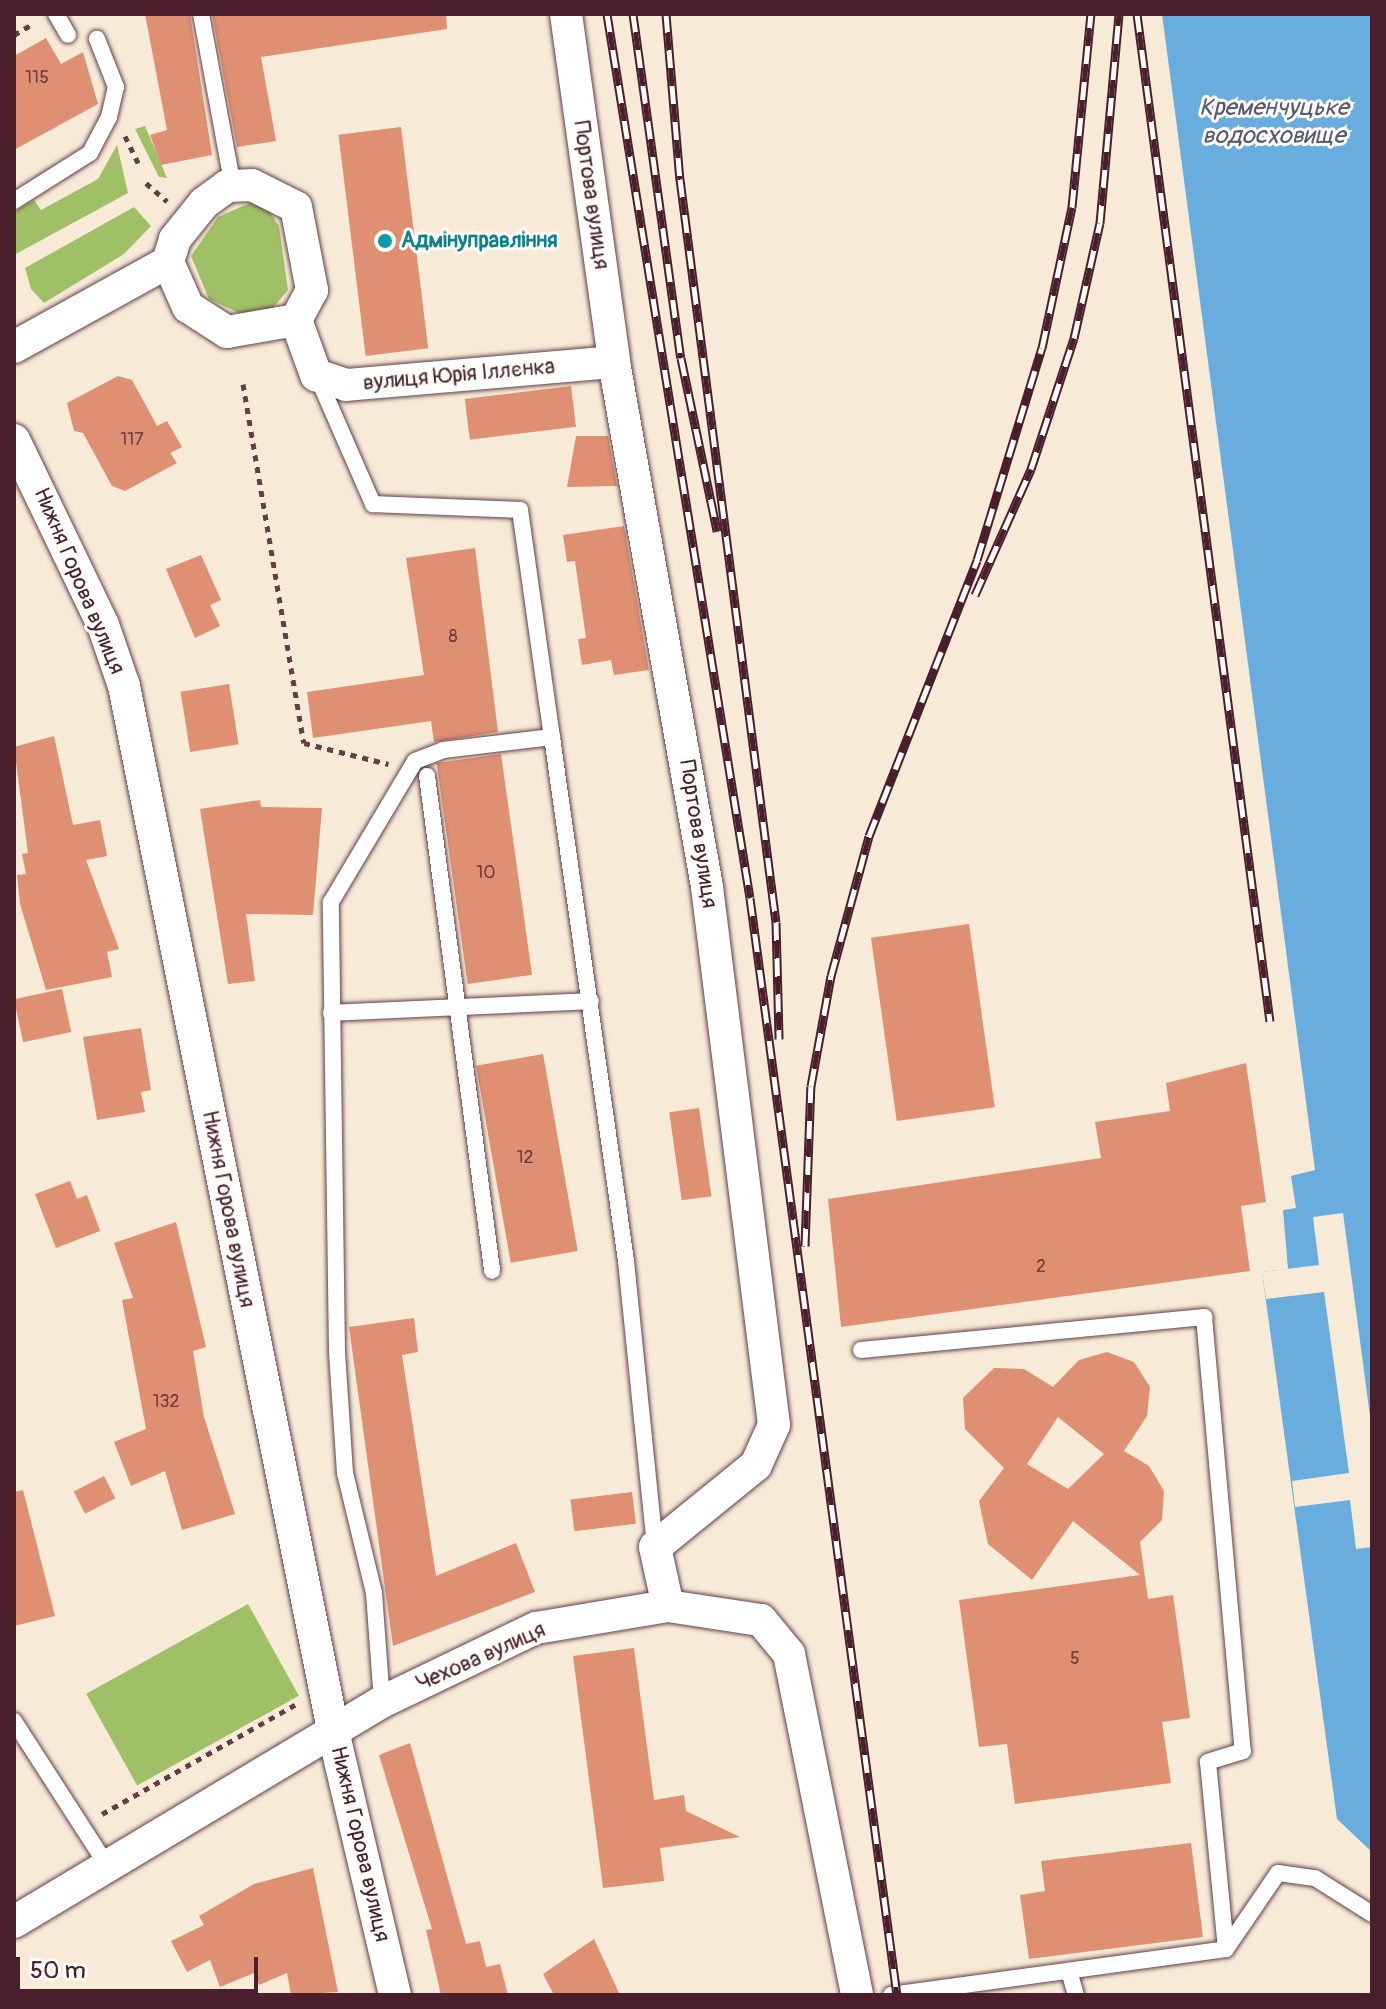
<!DOCTYPE html>
<html>
<head>
<meta charset="utf-8">
<style>
	body { margin:0 }
	#map { position:relative; width:1386px; height:2009px; overflow:hidden; background:#f7ebd8; font-family:Pangolin,sans-serif }
	div>[style] { position:absolute }
	[style*='--x'] { left:calc(var(--x)*1px); top:calc(var(--y)*1px); width:calc(var(--w)*1px); rotate:calc(var(--a)*1deg) }
	.green>* { inset:0; background:#a0c068; transform-origin:0 0 }
	.water>* { inset:0; background:#69acde }
	.pier>* { inset:0; background:#f7ebd8 }
	.building>* { inset:0; background:#df8f72; transform-origin:0 0 }
	.path>* { height:5px; margin-top:-2.5px; transform-origin:0; background:repeating-linear-gradient(90deg,#643e45 0 6px,transparent 0 12px) }
	.roads { filter:drop-shadow(0 0 2px #643e45) drop-shadow(0 0 2px #643e45) }
	.service>* { height:16px; margin:-8px; padding:0 8px; transform-origin:8px; border-radius:8px; background:#fff }
	.minor>* { height:32px; margin:-16px; padding:0 16px; transform-origin:16px; border-radius:16px; background:#fff }
	.rail>* { height:9px; margin-top:-4.5px; transform-origin:0; background:repeating-linear-gradient(90deg,#fdfcf7 0 18px,#4a1f2b 0 36px); box-sizing:border-box; border-block:2px solid #4a1f2b }
	.dots>* { width:22px; height:22px; translate:-50% -50%; box-sizing:border-box; border:4px solid #fdfcf7; border-radius:50% }
	span { translate:-50% -50%; white-space:nowrap; text-align:center; line-height:1.15; -webkit-text-stroke:6px #fdfcf7; paint-order:stroke }
	.number-label { font-size:18px; color:#6f3b3d }
	.number-label span { -webkit-text-stroke-width:0 }
	.street-label { font-size:22px; color:#4a1f2b }
	.culture-label { font-size:22px; color:#0d838f; font-weight:700 }
	.left { translate:0 -50%; text-align:left }
	.water-label { font-size:24px; color:#565773; font-style:italic }
	.frame { position:absolute; inset:0; border:16px solid #4a1f2b; pointer-events:none }
	.scale { position:absolute; left:16px; top:1957px; width:242px; height:36px; box-sizing:border-box; border:4px solid #4a1f2b; border-top:0; padding-left:10px; font-size:24px; line-height:28px; white-space:nowrap; color:#4a1f2b; -webkit-text-stroke:6px #fdfcf7; paint-order:stroke }
</style>
</head>
<body>
<div id="map">
	<div class="green">
		<div style="clip-path:polygon(145px 126px,167px 178px,159px 177px,135px 129px)"></div>
		<div style="clip-path:polygon(117px 145px,128px 193px,14px 255px,14px 212px,34px 200px,41px 210px,98px 179px)"></div>
		<div style="clip-path:polygon(252px 202px,266px 206px,279px 226px,288px 290px,272px 309px,239px 313px,209px 299px,191px 256px,218px 217px)"></div>
		<div style="clip-path:polygon(134px 207px,151px 226px,124px 254px,44px 303px,31px 289px,25px 268px)"></div>
		<div style="left:248px;top:1604px;width:105px;height:185px;rotate:61deg"></div>
	</div>
	<div class="water">
		<div style="clip-path:polygon(1162px 14px,1372px 14px,1372px 1852px,1337px 1819px,1262px 1272px,1288px 1269px,1283px 1210px,1296px 1208px,1291px 1176px,1315px 1170px)"></div>
	</div>
	<div class="pier">
		<div style="clip-path:polygon(1343px 1213px,1372px 1431px,1372px 1547px,1356px 1549px,1350px 1500px,1295px 1507px,1292px 1481px,1349px 1473px,1324px 1292px,1266px 1299px,1262px 1272px,1319px 1265px,1313px 1217px)"></div>
	</div>
	<div class="building">
		<div style="clip-path:polygon(145px 14px,190px 14px,212px 155px,161px 165px,150px 135px,167px 130px)"></div>
		<div style="clip-path:polygon(212px 14px,446px 14px,447px 29px,261px 57px,276px 141px,237px 147px)"></div>
		<div style="clip-path:polygon(46px 38px,61px 64px,83px 52px,98px 104px,14px 150px,14px 56px)"></div>
		<div style="left:401px;top:127px;width:223px;height:63px;rotate:83deg"></div>
		<div style="clip-path:polygon(118px 376px,132px 380px,157px 426px,167px 421px,182px 447px,170px 453px,177px 463px,125px 491px,112px 486px,83px 433px,74px 431px,67px 403px)"></div>
		<div style="left:571px;top:386px;width:41px;height:107px;rotate:83deg"></div>
		<div style="clip-path:polygon(576px 436px,608px 436px,617px 486px,567px 487px)"></div>
		<div style="clip-path:polygon(624px 526px,649px 670px,614px 675px,611px 660px,582px 665px,578px 639px,586px 638px,575px 561px,567px 562px,563px 535px)"></div>
		<div style="clip-path:polygon(475px 548px,498px 732px,434px 742px,431px 721px,313px 738px,307px 692px,424px 675px,406px 558px)"></div>
		<div style="clip-path:polygon(201px 555px,221px 600px,210px 605px,220px 626px,195px 638px,166px 569px)"></div>
		<div style="left:229px;top:684px;width:61px;height:49px;rotate:81deg"></div>
		<div style="clip-path:polygon(54px 736px,73px 825px,100px 820px,107px 856px,86px 860px,119px 949px,107px 952px,112px 977px,46px 990px,20px 904px,17px 875px,26px 874px,22px 854px,28px 853px,14px 747px)"></div>
		<div style="left:501px;top:754px;width:223px;height:65px;rotate:82deg"></div>
		<div style="clip-path:polygon(260px 800px,261px 807px,322px 808px,313px 915px,246px 914px,255px 981px,228px 984px,200px 809px)"></div>
		<div style="left:969px;top:924px;width:185px;height:99px;rotate:82deg"></div>
		<div style="left:62px;top:989px;width:44px;height:49px;rotate:78deg"></div>
		<div style="clip-path:polygon(141px 1028px,151px 1090px,141px 1092px,145px 1112px,97px 1120px,83px 1037px)"></div>
		<div style="left:543px;top:1054px;width:200px;height:68px;rotate:80deg"></div>
		<div style="clip-path:polygon(1246px 1063px,1266px 1202px,1241px 1206px,1250px 1271px,841px 1327px,828px 1199px,1101px 1158px,1095px 1122px,1170px 1111px,1166px 1083px)"></div>
		<div style="left:699px;top:1108px;width:89px;height:30px;rotate:82deg"></div>
		<div style="clip-path:polygon(70px 1181px,77px 1199px,87px 1195px,100px 1231px,56px 1248px,35px 1194px)"></div>
		<div style="clip-path:polygon(176px 1222px,206px 1347px,193px 1351px,204px 1417px,235px 1514px,182px 1530px,165px 1471px,131px 1486px,114px 1442px,146px 1429px,122px 1300px,133px 1298px,114px 1243px)"></div>
		<div style="clip-path:polygon(414px 1318px,418px 1352px,402px 1355px,436px 1576px,516px 1543px,535px 1592px,393px 1646px,349px 1327px)"></div>
		<div style="clip-path:polygon(evenodd,1107px 1352px,1134px 1362px,1150px 1387px,1147px 1416px,1124px 1451px,1149px 1466px,1164px 1491px,1162px 1520px,1140px 1542px,1148px 1599px,1173px 1595px,1190px 1718px,1162px 1722px,1171px 1783px,1015px 1804px,1007px 1744px,979px 1747px,959px 1600px,1140px 1575px,1073px 1521px,1032px 1580px,988px 1544px,979px 1501px,1004px 1468px,965px 1429px,963px 1398px,994px 1368px,1024px 1369px,1053px 1387px,1079px 1360px,1107px 1352px,1058px 1417px,1104px 1454px,1068px 1489px,1027px 1464px,1058px 1417px)"></div>
		<div style="left:104px;top:1476px;width:25px;height:34px;rotate:63deg"></div>
		<div style="clip-path:polygon(23px 1490px,55px 1616px,14px 1626px,14px 1492px)"></div>
		<div style="left:632px;top:1492px;width:32px;height:62px;rotate:83deg"></div>
		<div style="clip-path:polygon(634px 1648px,654px 1800px,684px 1795px,686px 1811px,740px 1837px,660px 1848px,664px 1881px,603px 1888px,573px 1656px)"></div>
		<div style="clip-path:polygon(410px 1743px,466px 1944px,480px 1941px,486px 1967px,500px 1964px,508px 1995px,441px 1995px,426px 1930px,432px 1929px,379px 1755px)"></div>
		<div style="clip-path:polygon(1191px 1843px,1203px 1937px,1029px 1959px,1020px 1895px,1045px 1891px,1041px 1861px)"></div>
		<div style="clip-path:polygon(313px 1868px,338px 1992px,291px 1995px,287px 1973px,259px 1985px,254px 1973px,220px 1987px,210px 1960px,187px 1972px,171px 1941px,204px 1925px,199px 1916px,254px 1884px)"></div>
		<div style="clip-path:polygon(594px 1939px,620px 1995px,554px 1995px,543px 1974px)"></div>
	</div>
	<div class="path">
		<div style="--x:14;--y:35;--w:23;--a:-31"></div>
		<div style="--x:125;--y:136;--w:34;--a:64"></div>
		<div style="--x:146;--y:183;--w:28;--a:41"></div>
		<div style="--x:243;--y:384;--w:364;--a:80.4"></div>
		<div style="--x:304;--y:743;--w:87;--a:14"></div>
		<div style="--x:102;--y:1814;--w:222;--a:-29.5"></div>
	</div>
	<div class="roads">
		<div class="service">
			<div style="--x:56;--y:14;--w:24;--a:60"></div>
			<div style="--x:201;--y:14;--w:175;--a:79.5"></div>
			<div style="--x:14;--y:201;--w:90;--a:-32.3"></div>
			<div style="--x:90;--y:153;--w:41;--a:-62.2"></div>
			<div style="--x:109;--y:117;--w:31;--a:-77"></div>
			<div style="--x:116;--y:87;--w:52;--a:-111.6"></div>
			<div style="--x:317;--y:376;--w:140;--a:66.4"></div>
			<div style="--x:373;--y:504;--w:147;--a:2.3"></div>
			<div style="--x:520;--y:510;--w:229;--a:82"></div>
			<div style="--x:427;--y:776;--w:499;--a:82.5"></div>
			<div style="--x:331;--y:1013;--w:260;--a:-2.6"></div>
			<div style="--x:861;--y:1350;--w:345;--a:-5.5"></div>
			<div style="--x:1204;--y:1317;--w:436;--a:84.9"></div>
			<div style="--x:1243;--y:1751;--w:37;--a:163"></div>
			<div style="--x:1208;--y:1762;--w:188;--a:84.5"></div>
			<div style="--x:382;--y:1702;--w:109;--a:-94.2"></div>
			<div style="--x:374;--y:1593;--w:123;--a:-103.6"></div>
			<div style="--x:345;--y:1473;--w:121;--a:-93.8"></div>
			<div style="--x:337;--y:1352;--w:450;--a:-90.8"></div>
			<div style="--x:331;--y:902;--w:164;--a:-59.2"></div>
			<div style="--x:415;--y:761;--w:30;--a:-21"></div>
			<div style="--x:443;--y:750;--w:110;--a:-6.8"></div>
			<div style="--x:552;--y:737;--w:529;--a:81.96"></div>
			<div style="--x:626;--y:1261;--w:287;--a:84.2"></div>
			<div style="--x:14;--y:1721;--w:174;--a:57.2"></div>
			<div style="--x:1069;--y:1971;--w:25;--a:74"></div>
			<div style="--x:891;--y:1995;--w:338;--a:-7.8"></div>
			<div style="--x:1226;--y:1949;--w:92;--a:-55.6"></div>
			<div style="--x:1278;--y:1873;--w:37;--a:8"></div>
			<div style="--x:1315;--y:1878;--w:67;--a:32.3"></div>
		</div>
		<div class="minor">
			<div style="--x:566;--y:14;--w:351;--a:82.1"></div>
			<div style="--x:614;--y:362;--w:533;--a:79.95"></div>
			<div style="--x:707;--y:887;--w:542;--a:82.9"></div>
			<div style="--x:774;--y:1425;--w:44;--a:114.2"></div>
			<div style="--x:756;--y:1465;--w:130;--a:140.9"></div>
			<div style="--x:655;--y:1547;--w:60;--a:77.6"></div>
			<div style="--x:252;--y:185;--w:49;--a:26.6"></div>
			<div style="--x:296;--y:207;--w:85;--a:79.1"></div>
			<div style="--x:312;--y:290;--w:34;--a:118"></div>
			<div style="--x:296;--y:320;--w:70;--a:170.1"></div>
			<div style="--x:227;--y:332;--w:46;--a:-147.3"></div>
			<div style="--x:188;--y:307;--w:49;--a:-114"></div>
			<div style="--x:168;--y:262;--w:24;--a:-73"></div>
			<div style="--x:175;--y:239;--w:46;--a:-51.1"></div>
			<div style="--x:204;--y:203;--w:29;--a:-36"></div>
			<div style="--x:227;--y:186;--w:25;--a:-2"></div>
			<div style="--x:296;--y:320;--w:59;--a:70"></div>
			<div style="--x:316;--y:375;--w:32;--a:18"></div>
			<div style="--x:346;--y:385;--w:269;--a:-4.9"></div>
			<div style="--x:14;--y:347;--w:176;--a:-28.9"></div>
			<div style="--x:14;--y:440;--w:205;--a:64.3"></div>
			<div style="--x:103;--y:625;--w:65;--a:71"></div>
			<div style="--x:124;--y:686;--w:1070;--a:78.68"></div>
			<div style="--x:334;--y:1735;--w:267;--a:76.8"></div>
			<div style="--x:14;--y:1922;--w:429;--a:-30.9"></div>
			<div style="--x:382;--y:1702;--w:171;--a:-25.7"></div>
			<div style="--x:536;--y:1628;--w:134;--a:-9.5"></div>
			<div style="--x:668;--y:1606;--w:94;--a:8.6"></div>
			<div style="--x:761;--y:1620;--w:44;--a:50.5"></div>
			<div style="--x:789;--y:1654;--w:348;--a:78.7"></div>
		</div>
	</div>
	<div class="rail">
		<div style="--x:607;--y:14;--w:895;--a:80.81"></div>
		<div style="--x:750;--y:898;--w:1107;--a:82.37"></div>
		<div style="--x:633;--y:14;--w:347;--a:82.1"></div>
		<div style="--x:681;--y:358;--w:177;--a:78.2"></div>
		<div style="--x:666;--y:14;--w:166;--a:85.2"></div>
		<div style="--x:680;--y:179;--w:749;--a:82.64"></div>
		<div style="--x:776;--y:922;--w:117;--a:88.5"></div>
		<div style="--x:1137;--y:14;--w:1016;--a:82.48"></div>
		<div style="--x:975;--y:595;--w:138;--a:-66"></div>
		<div style="--x:1031;--y:469;--w:138;--a:-71.8"></div>
		<div style="--x:1074;--y:338;--w:118;--a:-77.3"></div>
		<div style="--x:1100;--y:223;--w:210;--a:-84.8"></div>
		<div style="--x:805;--y:1246;--w:160;--a:-87.9"></div>
		<div style="--x:811;--y:1086;--w:112;--a:-79.7"></div>
		<div style="--x:831;--y:976;--w:145;--a:-74.8"></div>
		<div style="--x:869;--y:836;--w:296;--a:-68.6"></div>
		<div style="--x:977;--y:560;--w:222;--a:-73"></div>
		<div style="--x:1042;--y:348;--w:144;--a:-78"></div>
		<div style="--x:1072;--y:207;--w:194;--a:-84.4"></div>
	</div>
	<div class="dots">
		<div style="left:385px;top:241px;background:#0f9aa8"></div>
	</div>
	<div class="number-label">
		<span style="left:37px;top:78px">115</span>
		<span style="left:132px;top:440px">117</span>
		<span style="left:453px;top:637px">8</span>
		<span style="left:486px;top:873px">10</span>
		<span style="left:525px;top:1158px">12</span>
		<span style="left:1041px;top:1267px">2</span>
		<span style="left:166px;top:1402px">132</span>
		<span style="left:1075px;top:1659px">5</span>
	</div>
	<div class="street-label">
		<span style="left:591px;top:195px;rotate:82deg">Портова вулиця</span>
		<span style="left:459px;top:375px;rotate:-5deg">вулиця Юрія Іллєнка</span>
		<span style="left:79px;top:581px;rotate:67deg">Нижня Горова вулиця</span>
		<span style="left:698px;top:834px;rotate:81deg">Портова вулиця</span>
		<span style="left:228px;top:1209px;rotate:79deg">Нижня Горова вулиця</span>
		<span style="left:481px;top:1657px;rotate:-24deg">Чехова вулиця</span>
		<span style="left:360px;top:1844px;rotate:77deg">Нижня Горова вулиця</span>
	</div>
	<div class="culture-label">
		<span class="left" style="left:401px;top:241px">Адмінуправління</span>
	</div>
	<div class="water-label">
		<span style="left:1274px;top:122px">Кременчуцьке<br>водосховище</span>
	</div>
	<div class="frame"></div>
	<div class="scale">50 m</div>
</div>
</body>
</html>
